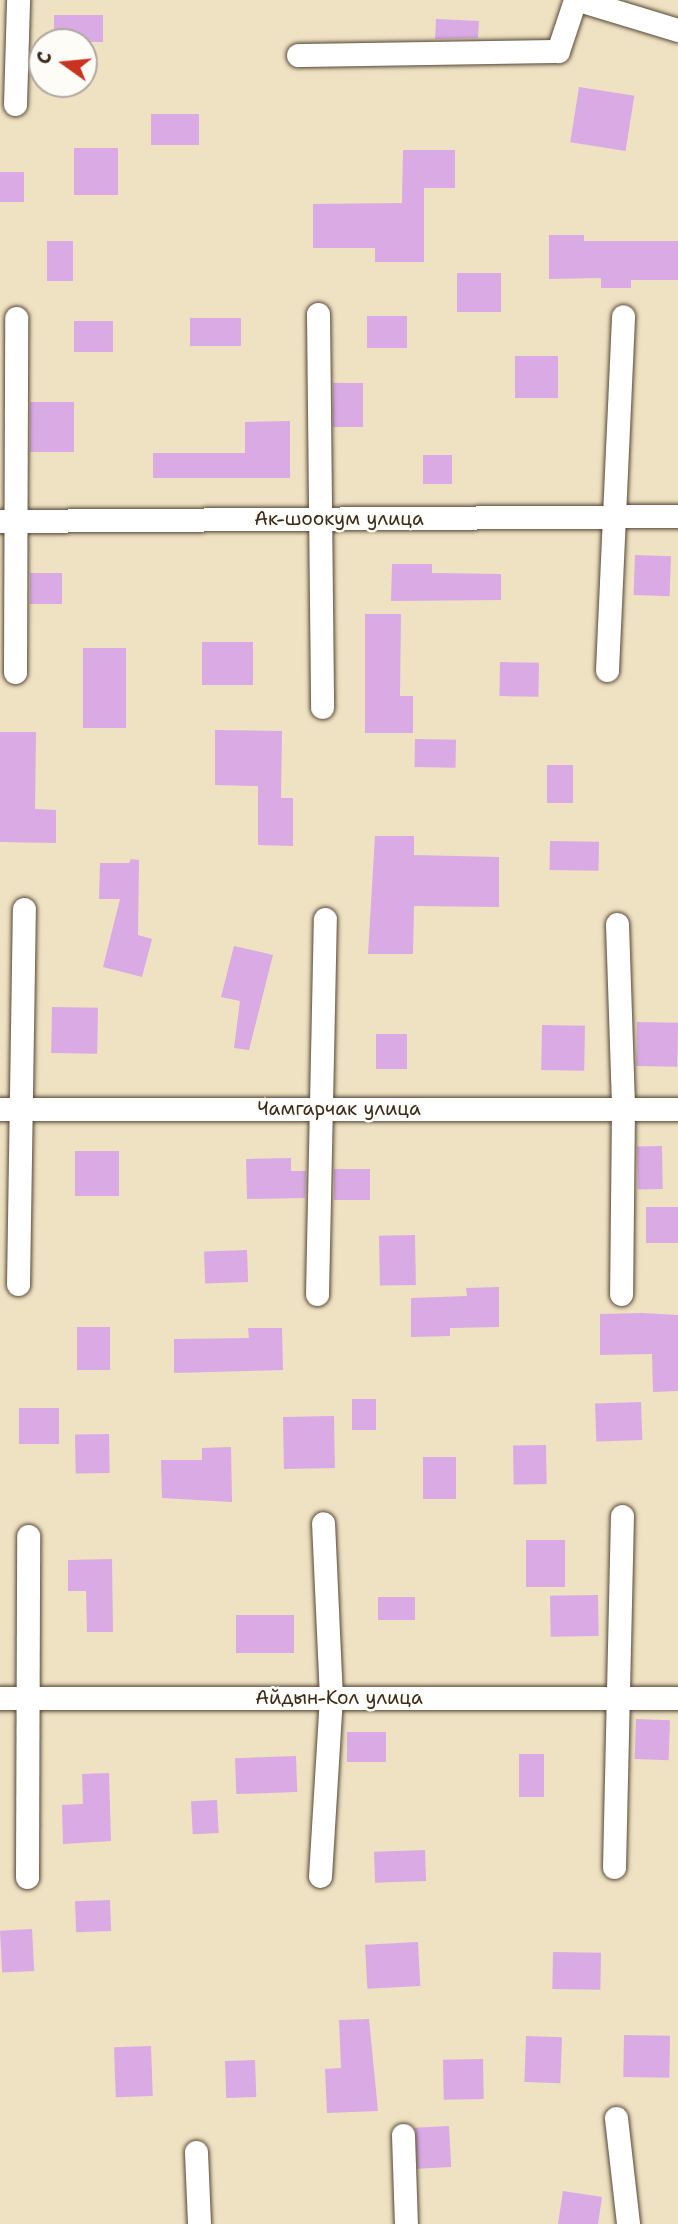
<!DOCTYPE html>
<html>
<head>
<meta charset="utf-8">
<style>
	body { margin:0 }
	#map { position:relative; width:678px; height:2224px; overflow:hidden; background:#eee2c2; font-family:"Shantell Sans",sans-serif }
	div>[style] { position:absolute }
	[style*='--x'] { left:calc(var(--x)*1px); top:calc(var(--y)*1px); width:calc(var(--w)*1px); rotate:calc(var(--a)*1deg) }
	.building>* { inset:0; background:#d9aae4; transform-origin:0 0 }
	.roads { filter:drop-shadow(0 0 2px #564637) drop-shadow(0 0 2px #564637) }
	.street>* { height:23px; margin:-11.5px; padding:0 11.5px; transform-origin:11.5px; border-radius:11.5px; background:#fff }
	span { translate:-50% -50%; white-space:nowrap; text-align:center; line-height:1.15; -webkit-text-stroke:5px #fdfcf7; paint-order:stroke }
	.street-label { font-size:19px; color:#3b2a1e }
	.north { position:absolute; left:28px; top:28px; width:70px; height:70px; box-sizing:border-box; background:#fdfcf7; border:2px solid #afa8a0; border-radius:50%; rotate:285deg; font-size:19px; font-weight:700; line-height:28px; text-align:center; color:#3b2a1e }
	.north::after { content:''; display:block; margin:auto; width:24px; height:32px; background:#c8321e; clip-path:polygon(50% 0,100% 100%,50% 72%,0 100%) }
</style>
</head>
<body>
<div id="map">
	<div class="building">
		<div style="left:54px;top:15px;width:49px;height:27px"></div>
		<div style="clip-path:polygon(436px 19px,479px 21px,478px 38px,435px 39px)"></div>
		<div style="left:579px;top:87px;width:56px;height:56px;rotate:9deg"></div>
		<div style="left:151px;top:114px;width:48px;height:31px"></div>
		<div style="left:118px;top:148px;width:47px;height:44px;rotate:90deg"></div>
		<div style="clip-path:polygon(403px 150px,455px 150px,455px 188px,424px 188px,424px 262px,375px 262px,375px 248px,313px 248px,313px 204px,402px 203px)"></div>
		<div style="left:24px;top:172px;width:30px;height:24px;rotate:90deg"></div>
		<div style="clip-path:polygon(549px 235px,584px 235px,584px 241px,678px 241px,678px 280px,631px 280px,631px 288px,601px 288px,601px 278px,549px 279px)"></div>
		<div style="left:47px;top:241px;width:26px;height:40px"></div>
		<div style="left:457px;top:273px;width:44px;height:39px"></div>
		<div style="left:407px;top:316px;width:32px;height:40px;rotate:90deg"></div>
		<div style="left:190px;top:318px;width:51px;height:28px"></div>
		<div style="left:74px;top:321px;width:39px;height:31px"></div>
		<div style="left:515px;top:356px;width:43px;height:42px"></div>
		<div style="left:333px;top:383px;width:30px;height:44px"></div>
		<div style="left:30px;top:402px;width:44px;height:50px"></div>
		<div style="clip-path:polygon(290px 421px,290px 478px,153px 478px,153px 453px,245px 453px,245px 422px)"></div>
		<div style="left:423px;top:455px;width:29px;height:29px"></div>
		<div style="left:635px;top:555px;width:36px;height:40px;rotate:2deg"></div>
		<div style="clip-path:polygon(392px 564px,432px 564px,432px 573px,501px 574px,501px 600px,391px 601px)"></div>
		<div style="left:30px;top:573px;width:32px;height:31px"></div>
		<div style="clip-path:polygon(365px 614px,401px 614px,400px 696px,413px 696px,413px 733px,365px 733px)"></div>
		<div style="left:202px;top:642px;width:51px;height:43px"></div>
		<div style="left:83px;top:648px;width:43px;height:80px"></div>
		<div style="left:500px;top:662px;width:39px;height:34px;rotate:1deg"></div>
		<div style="clip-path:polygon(215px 730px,282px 731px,281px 798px,293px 798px,293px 846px,258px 845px,258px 786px,215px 785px)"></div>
		<div style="clip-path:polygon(0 732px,36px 732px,35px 809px,56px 810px,56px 843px,0 842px)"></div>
		<div style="left:415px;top:739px;width:41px;height:28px;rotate:1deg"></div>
		<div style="left:547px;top:765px;width:26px;height:38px"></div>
		<div style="clip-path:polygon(375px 836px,414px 836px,414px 855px,499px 857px,499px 907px,414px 906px,413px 954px,368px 954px)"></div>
		<div style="left:550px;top:841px;width:49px;height:29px;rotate:1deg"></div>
		<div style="clip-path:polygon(131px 859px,139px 860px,138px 935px,152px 939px,142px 977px,103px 967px,120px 899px,99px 899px,100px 863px,129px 863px)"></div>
		<div style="clip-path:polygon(234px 946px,273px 955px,249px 1050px,234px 1048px,240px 1001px,221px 997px)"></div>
		<div style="left:52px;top:1007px;width:46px;height:46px;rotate:1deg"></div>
		<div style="left:637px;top:1022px;width:41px;height:44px;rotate:1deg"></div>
		<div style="left:542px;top:1025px;width:43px;height:45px;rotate:1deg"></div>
		<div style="left:376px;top:1034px;width:31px;height:35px"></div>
		<div style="left:662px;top:1146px;width:43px;height:25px;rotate:89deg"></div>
		<div style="left:119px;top:1151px;width:45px;height:44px;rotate:90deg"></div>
		<div style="clip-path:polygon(291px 1158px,291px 1171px,306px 1171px,305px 1198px,247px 1199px,246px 1159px)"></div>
		<div style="left:370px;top:1169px;width:31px;height:36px;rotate:90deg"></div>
		<div style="left:678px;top:1207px;width:36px;height:32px;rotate:90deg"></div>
		<div style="left:415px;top:1235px;width:50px;height:36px;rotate:89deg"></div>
		<div style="left:247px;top:1250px;width:32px;height:43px;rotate:88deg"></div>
		<div style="clip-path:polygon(499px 1287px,499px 1327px,450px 1328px,450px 1336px,411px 1337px,411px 1298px,467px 1296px,466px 1288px)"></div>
		<div style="clip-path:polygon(643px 1313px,678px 1315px,678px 1391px,653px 1392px,652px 1354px,600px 1355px,600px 1314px)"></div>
		<div style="left:77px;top:1327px;width:33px;height:43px"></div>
		<div style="clip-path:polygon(248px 1328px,282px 1328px,283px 1370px,174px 1373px,174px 1339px,249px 1338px)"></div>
		<div style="left:352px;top:1399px;width:24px;height:31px"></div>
		<div style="left:641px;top:1402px;width:38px;height:46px;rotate:88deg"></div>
		<div style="left:19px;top:1408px;width:40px;height:36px"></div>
		<div style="left:334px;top:1416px;width:52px;height:51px;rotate:89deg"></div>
		<div style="left:109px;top:1434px;width:39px;height:34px;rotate:89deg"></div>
		<div style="left:546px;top:1445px;width:39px;height:33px;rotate:89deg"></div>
		<div style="clip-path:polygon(231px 1447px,232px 1502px,162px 1498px,161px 1460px,202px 1460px,202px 1448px)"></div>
		<div style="left:423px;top:1457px;width:33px;height:42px"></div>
		<div style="left:526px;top:1540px;width:39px;height:47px"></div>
		<div style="clip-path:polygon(112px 1559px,113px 1632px,87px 1632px,86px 1591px,68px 1591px,68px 1560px)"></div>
		<div style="left:598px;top:1595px;width:41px;height:48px;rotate:89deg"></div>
		<div style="left:415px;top:1597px;width:23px;height:37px;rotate:90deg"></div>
		<div style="left:236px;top:1615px;width:58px;height:38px"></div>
		<div style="left:636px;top:1719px;width:34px;height:40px;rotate:2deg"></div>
		<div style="left:347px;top:1732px;width:39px;height:30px"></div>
		<div style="left:519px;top:1754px;width:25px;height:43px"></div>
		<div style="left:296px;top:1756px;width:36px;height:61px;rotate:88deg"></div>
		<div style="clip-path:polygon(109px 1773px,111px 1841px,63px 1844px,62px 1805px,83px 1804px,82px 1774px)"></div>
		<div style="left:217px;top:1800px;width:33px;height:26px;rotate:87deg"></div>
		<div style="left:425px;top:1850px;width:31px;height:51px;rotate:88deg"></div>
		<div style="left:110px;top:1900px;width:31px;height:35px;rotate:88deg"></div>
		<div style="left:32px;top:1929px;width:42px;height:32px;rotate:87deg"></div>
		<div style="left:418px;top:1942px;width:44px;height:53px;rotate:87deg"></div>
		<div style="left:553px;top:1952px;width:48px;height:37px;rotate:1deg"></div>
		<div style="clip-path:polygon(369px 2019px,378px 2111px,327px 2113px,325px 2069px,341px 2068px,339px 2020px)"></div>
		<div style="left:624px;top:2035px;width:46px;height:42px;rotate:1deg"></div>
		<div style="left:526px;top:2036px;width:36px;height:46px;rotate:2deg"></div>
		<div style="left:151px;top:2046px;width:50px;height:37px;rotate:88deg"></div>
		<div style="left:483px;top:2059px;width:40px;height:40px;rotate:89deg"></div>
		<div style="left:255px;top:2060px;width:37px;height:30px;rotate:88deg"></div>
		<div style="left:449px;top:2126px;width:41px;height:34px;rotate:87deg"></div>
		<div style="clip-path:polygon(563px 2191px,602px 2197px,598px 2224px,558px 2224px)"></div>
	</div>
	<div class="roads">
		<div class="street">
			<div style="--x:579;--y:0;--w:103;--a:16.9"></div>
			<div style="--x:298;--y:55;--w:260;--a:-0.9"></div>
			<div style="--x:558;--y:51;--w:54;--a:-71.6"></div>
			<div style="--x:15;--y:104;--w:104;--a:-88.3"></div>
			<div style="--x:318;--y:314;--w:393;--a:89.4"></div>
			<div style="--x:0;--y:521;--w:678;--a:-0.42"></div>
			<div style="--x:607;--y:670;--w:354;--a:-87.4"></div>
			<div style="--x:15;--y:672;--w:354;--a:-89.8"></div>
			<div style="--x:617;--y:924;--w:185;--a:88.1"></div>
			<div style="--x:623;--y:1109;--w:185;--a:90.6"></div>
			<div style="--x:0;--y:1109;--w:678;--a:0"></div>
			<div style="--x:18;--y:1284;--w:375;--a:-89.1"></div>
			<div style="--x:317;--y:1294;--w:375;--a:-88.8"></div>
			<div style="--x:0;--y:1698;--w:678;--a:0"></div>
			<div style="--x:614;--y:1867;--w:351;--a:-88.7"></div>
			<div style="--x:320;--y:1876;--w:178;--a:-86.5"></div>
			<div style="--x:331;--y:1698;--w:175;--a:-92.6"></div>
			<div style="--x:27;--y:1877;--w:341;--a:-89.8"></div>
			<div style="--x:616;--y:2118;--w:107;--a:83.5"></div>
			<div style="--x:403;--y:2135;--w:89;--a:88.1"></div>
			<div style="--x:196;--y:2152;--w:72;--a:87.6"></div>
		</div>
	</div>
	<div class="street-label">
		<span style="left:339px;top:519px">Ак-шоокум улица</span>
		<span style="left:339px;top:1109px">Чамгарчак улица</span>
		<span style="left:339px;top:1698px">Айдын-Кол улица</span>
	</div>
	<div class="north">С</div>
</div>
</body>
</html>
